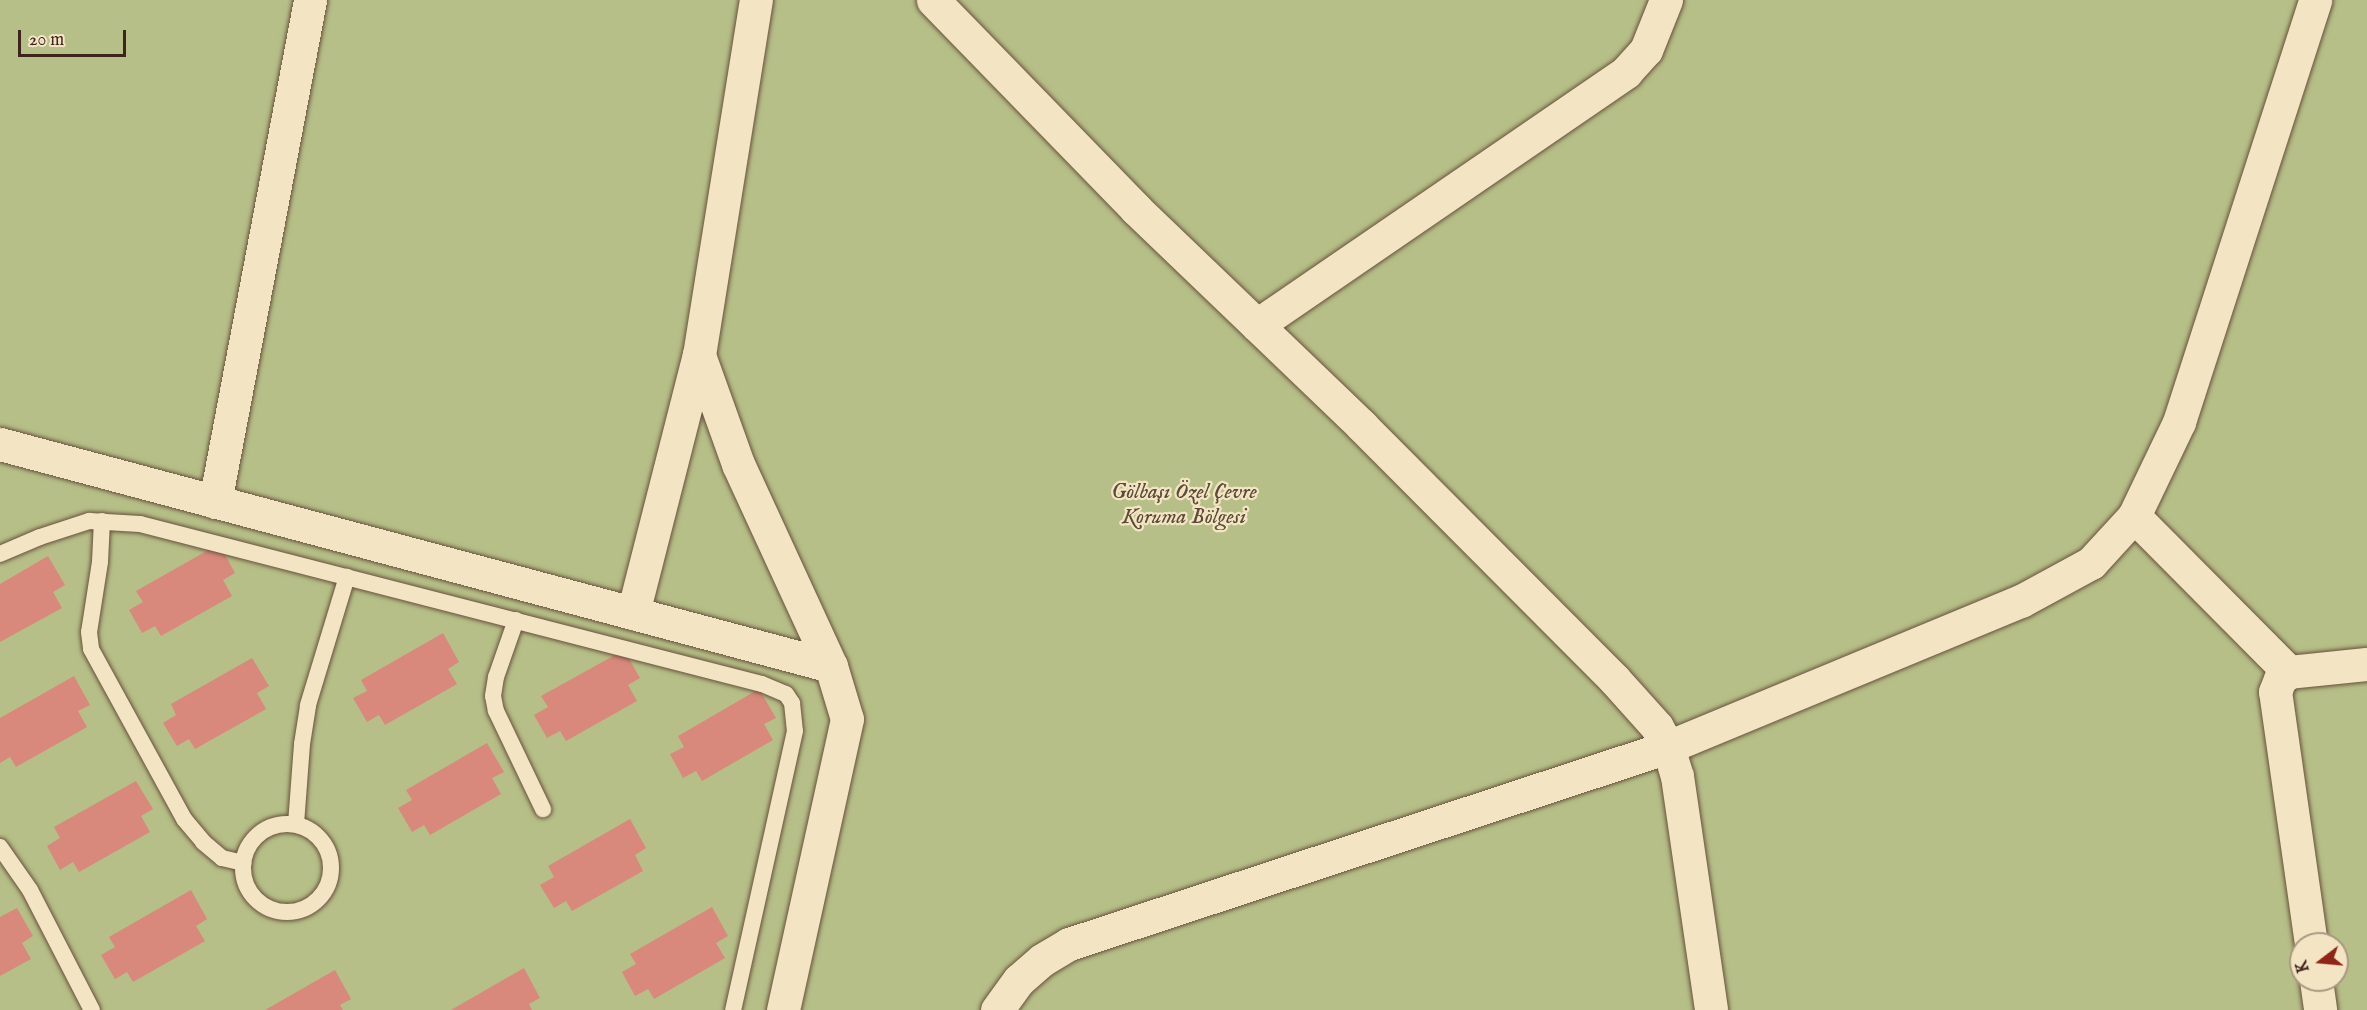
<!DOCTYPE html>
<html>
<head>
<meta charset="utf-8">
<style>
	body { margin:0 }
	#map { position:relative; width:2367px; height:1010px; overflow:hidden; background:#ecd7a5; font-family:"IM FELL English",serif }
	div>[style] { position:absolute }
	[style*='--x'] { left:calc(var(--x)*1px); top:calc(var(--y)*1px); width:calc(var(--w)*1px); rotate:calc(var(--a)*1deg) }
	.green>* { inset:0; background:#b6bf87 }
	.building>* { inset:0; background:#d8897b }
	.roads { filter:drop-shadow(0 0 2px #69513e) drop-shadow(0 0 2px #69513e) }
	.lane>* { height:16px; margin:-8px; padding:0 8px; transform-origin:8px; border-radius:8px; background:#f3e5c4 }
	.lane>.ring { margin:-8px; padding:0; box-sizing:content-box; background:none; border:16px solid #f3e5c4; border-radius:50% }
	.street>* { height:33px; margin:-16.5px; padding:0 16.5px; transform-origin:16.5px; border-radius:16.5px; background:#f3e5c4 }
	span { translate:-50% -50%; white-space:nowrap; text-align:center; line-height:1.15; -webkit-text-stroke:4.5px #f3e5c4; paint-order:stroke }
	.park-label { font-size:22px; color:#5b4b37; font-style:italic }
	.north { position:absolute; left:2289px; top:932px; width:60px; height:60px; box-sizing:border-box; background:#f3e5c4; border:2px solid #aa9881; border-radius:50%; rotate:254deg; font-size:16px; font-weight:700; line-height:24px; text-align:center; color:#3d241c }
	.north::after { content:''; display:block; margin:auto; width:21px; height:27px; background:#8f2418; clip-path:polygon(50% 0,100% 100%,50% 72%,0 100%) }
	.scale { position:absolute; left:18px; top:30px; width:108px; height:27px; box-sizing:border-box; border:3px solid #3d241c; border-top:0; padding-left:8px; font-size:18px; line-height:21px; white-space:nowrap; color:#3d241c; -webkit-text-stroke:4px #f3e5c4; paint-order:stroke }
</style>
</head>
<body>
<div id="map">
	<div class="green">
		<div style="clip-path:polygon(evenodd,0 0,2367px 0,2367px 1010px,0 1010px,0 0,2301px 944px,2337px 944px,2337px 980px,2301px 980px,2301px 944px)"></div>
	</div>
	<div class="building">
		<div style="clip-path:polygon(219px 544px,235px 573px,223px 580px,232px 596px,161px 636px,155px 626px,142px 633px,129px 610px,143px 602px,136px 591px)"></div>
		<div style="clip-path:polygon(48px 556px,65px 585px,53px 592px,62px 608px,0 642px,0 584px)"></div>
		<div style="clip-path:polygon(443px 633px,459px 662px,448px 669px,457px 684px,385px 725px,379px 715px,367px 722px,353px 698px,367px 691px,361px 680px)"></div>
		<div style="clip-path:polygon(624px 650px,640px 678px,628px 685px,637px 701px,566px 741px,560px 731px,547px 738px,534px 715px,548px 707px,541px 696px)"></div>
		<div style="clip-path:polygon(252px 658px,269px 686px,257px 693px,266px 709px,195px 749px,189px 739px,177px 746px,163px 723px,176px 715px,171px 704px)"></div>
		<div style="clip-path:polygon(74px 676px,90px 705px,78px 711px,87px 727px,16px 767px,10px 757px,0 763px,0 718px)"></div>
		<div style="clip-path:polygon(759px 689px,776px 718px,764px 724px,773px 740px,702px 781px,696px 771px,683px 778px,670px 754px,684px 747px,678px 736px)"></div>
		<div style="clip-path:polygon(487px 743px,504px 772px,492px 778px,501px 794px,430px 835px,424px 825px,412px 832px,398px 808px,412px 800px,406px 790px)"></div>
		<div style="clip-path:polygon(136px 781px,153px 809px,141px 816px,150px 832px,79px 872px,73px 862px,60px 870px,47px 846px,60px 838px,54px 827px)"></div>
		<div style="clip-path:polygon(630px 819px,646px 848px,635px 855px,643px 871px,572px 911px,566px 901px,554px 908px,540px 885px,554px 877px,548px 866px)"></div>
		<div style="clip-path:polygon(191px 890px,207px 919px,196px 926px,205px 941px,133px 982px,127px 972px,115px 979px,101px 955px,115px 947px,109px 937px)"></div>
		<div style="clip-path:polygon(712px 907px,728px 936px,716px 943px,725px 958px,654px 999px,648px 989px,635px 996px,622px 972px,636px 964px,630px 954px)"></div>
		<div style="clip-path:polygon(17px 908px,33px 936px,22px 943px,31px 959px,0 976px,0 917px)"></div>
		<div style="clip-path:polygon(524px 968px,540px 998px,529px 1004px,532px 1010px,451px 1010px)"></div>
		<div style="clip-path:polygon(335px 970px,351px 999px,340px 1005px,343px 1010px,265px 1010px)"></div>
	</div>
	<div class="roads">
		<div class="lane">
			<div style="--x:102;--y:521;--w:41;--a:92.8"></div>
			<div style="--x:100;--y:562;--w:71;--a:98.9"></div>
			<div style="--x:89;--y:632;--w:17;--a:83"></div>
			<div style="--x:91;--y:649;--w:194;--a:61.3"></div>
			<div style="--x:184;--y:819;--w:30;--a:50"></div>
			<div style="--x:203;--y:842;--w:25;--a:40"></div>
			<div style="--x:222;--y:858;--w:22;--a:13"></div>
			<div style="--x:0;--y:554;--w:43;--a:-23"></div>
			<div style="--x:40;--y:537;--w:52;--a:-18.1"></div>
			<div style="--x:89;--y:521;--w:51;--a:3.4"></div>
			<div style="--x:140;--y:524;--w:642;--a:14.43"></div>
			<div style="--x:762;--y:684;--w:26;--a:23"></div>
			<div style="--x:786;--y:694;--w:11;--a:56"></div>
			<div style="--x:792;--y:703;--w:28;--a:84"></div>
			<div style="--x:795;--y:731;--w:286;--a:102.5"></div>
			<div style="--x:516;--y:620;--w:60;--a:109.3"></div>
			<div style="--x:496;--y:677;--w:19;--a:99"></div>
			<div style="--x:493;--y:696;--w:15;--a:79"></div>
			<div style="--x:496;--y:711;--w:109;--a:64.4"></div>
			<div class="ring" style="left:243px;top:824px;width:72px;height:72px"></div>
			<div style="--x:296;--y:824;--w:80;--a:-85.7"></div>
			<div style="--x:302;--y:744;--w:39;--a:-81"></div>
			<div style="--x:308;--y:705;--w:134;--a:-73.1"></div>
			<div style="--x:0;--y:847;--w:52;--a:55.1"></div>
			<div style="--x:30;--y:890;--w:135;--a:62.7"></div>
		</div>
		<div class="street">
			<div style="--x:933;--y:0;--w:291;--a:45.8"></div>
			<div style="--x:1136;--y:209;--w:313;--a:43.8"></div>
			<div style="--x:1362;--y:426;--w:357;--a:45.1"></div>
			<div style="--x:1614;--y:679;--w:64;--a:48.1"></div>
			<div style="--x:1657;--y:727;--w:23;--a:61"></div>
			<div style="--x:1668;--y:747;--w:30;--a:73"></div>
			<div style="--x:1677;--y:776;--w:236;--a:81.7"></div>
			<div style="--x:1257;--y:325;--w:447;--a:-34.4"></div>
			<div style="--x:1626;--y:72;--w:30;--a:-48"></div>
			<div style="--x:1646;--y:50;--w:54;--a:-68.2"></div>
			<div style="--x:699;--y:355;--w:116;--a:70.3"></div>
			<div style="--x:738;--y:464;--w:222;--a:65.3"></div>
			<div style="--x:831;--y:666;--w:55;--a:73.2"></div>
			<div style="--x:847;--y:719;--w:298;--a:102.4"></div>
			<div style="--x:0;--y:444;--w:860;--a:14.96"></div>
			<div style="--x:215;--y:502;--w:511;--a:-79.28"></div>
			<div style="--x:2134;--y:516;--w:220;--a:45.2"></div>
			<div style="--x:633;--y:613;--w:266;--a:-75.7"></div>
			<div style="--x:699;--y:355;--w:360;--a:-80.9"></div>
			<div style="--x:2311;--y:944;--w:255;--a:-98.1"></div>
			<div style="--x:2275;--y:692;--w:14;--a:-69"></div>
			<div style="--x:2280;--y:679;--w:11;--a:-38"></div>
			<div style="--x:2289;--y:672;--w:78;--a:-5.9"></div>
			<div style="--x:2316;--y:980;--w:30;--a:82"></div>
			<div style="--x:997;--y:1010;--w:37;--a:-54"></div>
			<div style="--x:1019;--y:980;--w:30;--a:-41"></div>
			<div style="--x:1042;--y:960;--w:31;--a:-31"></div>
			<div style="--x:1069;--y:944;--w:631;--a:-18.21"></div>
			<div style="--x:1668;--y:747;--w:382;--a:-22.5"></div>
			<div style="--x:2021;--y:601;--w:80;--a:-28.5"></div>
			<div style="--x:2091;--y:563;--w:64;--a:-47.5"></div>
			<div style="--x:2134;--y:516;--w:104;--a:-64.4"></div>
			<div style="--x:2179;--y:422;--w:443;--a:-72.1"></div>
		</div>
	</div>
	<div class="park-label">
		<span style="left:1184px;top:505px">Gölbaşı Özel Çevre<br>Koruma Bölgesi</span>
	</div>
	<div class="north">K</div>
	<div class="scale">20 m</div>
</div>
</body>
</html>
